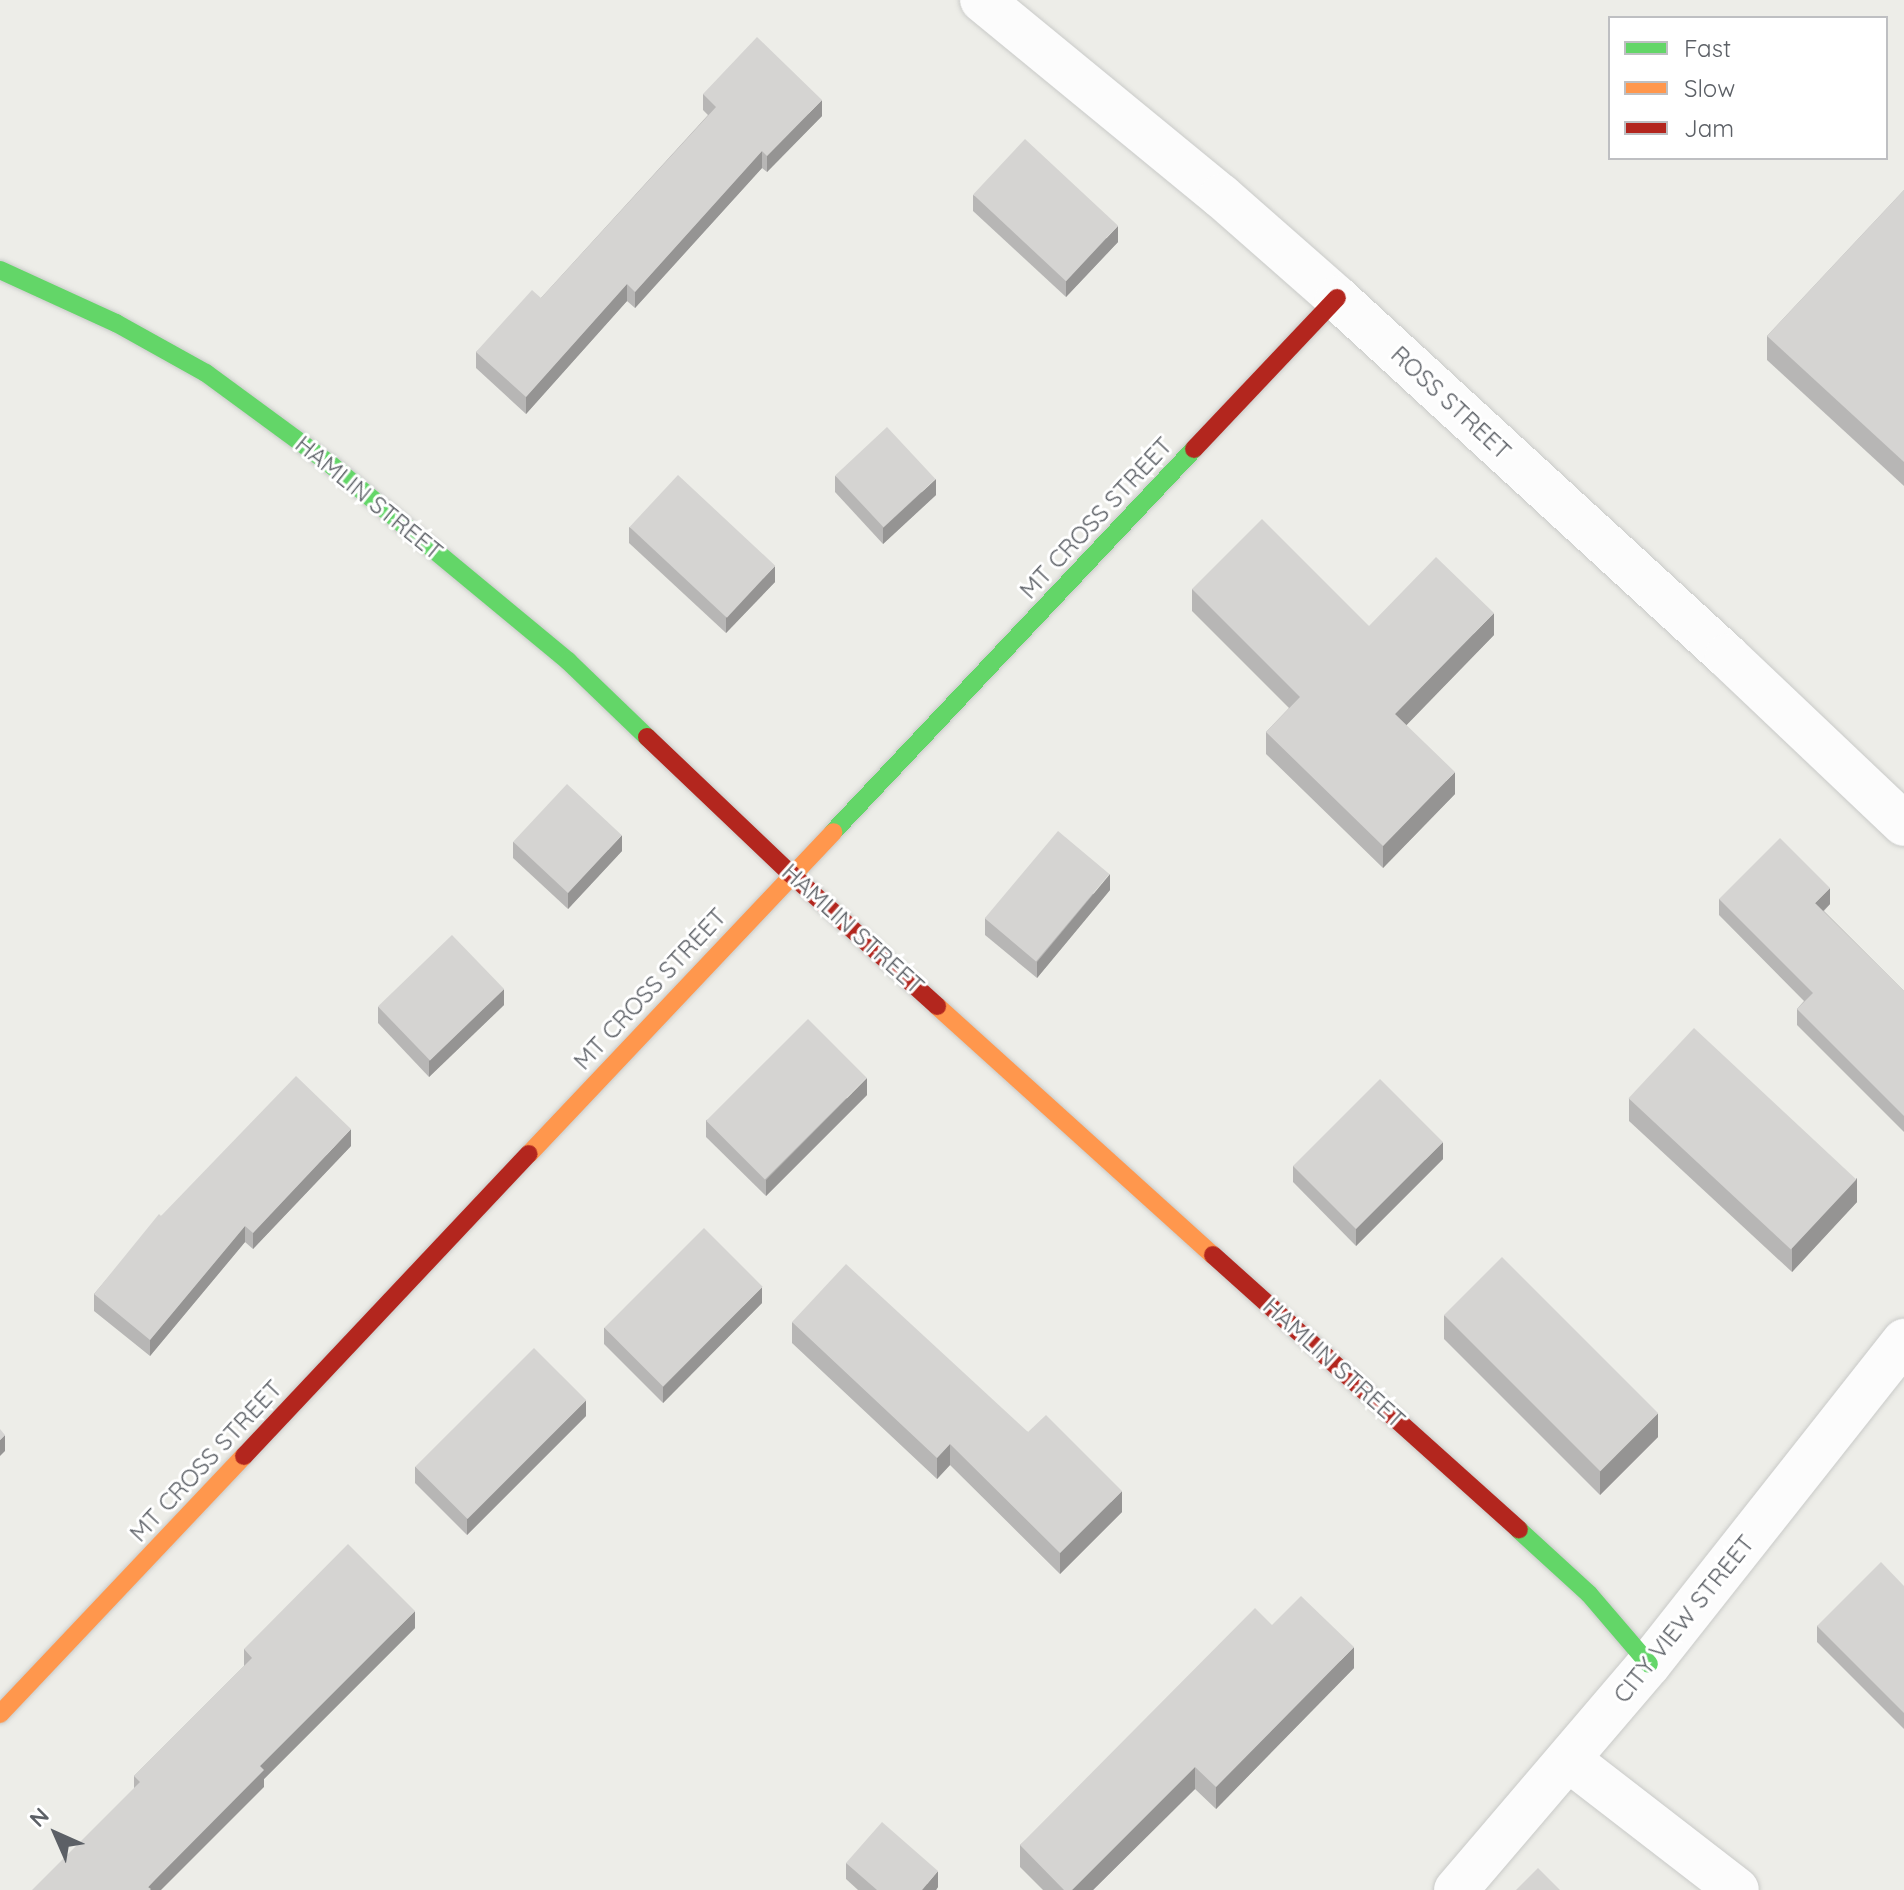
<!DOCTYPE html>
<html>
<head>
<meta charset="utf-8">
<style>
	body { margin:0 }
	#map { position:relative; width:1904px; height:1890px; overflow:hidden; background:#edede8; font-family:Quicksand,sans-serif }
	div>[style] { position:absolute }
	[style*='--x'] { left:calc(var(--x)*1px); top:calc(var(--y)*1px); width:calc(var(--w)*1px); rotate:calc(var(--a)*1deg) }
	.roads { filter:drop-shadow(0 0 2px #c9cac8) drop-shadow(0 0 2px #c9cac8) }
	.street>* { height:44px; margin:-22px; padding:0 22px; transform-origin:22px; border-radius:22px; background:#fcfcfc }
	.fast>* { height:18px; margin:-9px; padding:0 9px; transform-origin:9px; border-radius:9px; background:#63d668 }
	.slow>* { height:18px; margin:-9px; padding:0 9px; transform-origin:9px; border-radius:9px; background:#ff974d }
	.jam>* { height:18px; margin:-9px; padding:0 9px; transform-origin:9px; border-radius:9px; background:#b3261e }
	.wall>* { inset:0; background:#b7b6b5 }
	.shaded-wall>* { inset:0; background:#959493 }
	.building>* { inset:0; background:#d5d4d2; transform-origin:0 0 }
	span { translate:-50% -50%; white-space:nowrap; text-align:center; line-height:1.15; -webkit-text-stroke:6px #fff; paint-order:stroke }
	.street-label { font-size:24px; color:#5c6066 }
	.legend { position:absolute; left:1608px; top:16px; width:280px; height:144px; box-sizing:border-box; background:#fff; border:2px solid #bebfc2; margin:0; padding:10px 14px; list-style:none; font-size:24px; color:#5c6066 }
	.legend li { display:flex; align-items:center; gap:16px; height:40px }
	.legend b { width:40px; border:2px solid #bebfc2 }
	.north { position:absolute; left:16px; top:1794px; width:80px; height:80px; -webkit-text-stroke:6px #fff; paint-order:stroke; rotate:315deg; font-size:22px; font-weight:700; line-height:32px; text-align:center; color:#5c6066 }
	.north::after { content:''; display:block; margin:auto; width:28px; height:36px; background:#5c6066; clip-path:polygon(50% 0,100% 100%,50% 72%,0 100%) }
</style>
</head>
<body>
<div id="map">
	<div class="roads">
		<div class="street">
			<div style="--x:982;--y:0;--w:309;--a:39.4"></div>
			<div style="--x:1221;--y:196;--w:154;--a:41.3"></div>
			<div style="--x:1337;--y:298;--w:529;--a:42.55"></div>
			<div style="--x:1727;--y:656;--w:244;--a:43.5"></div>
			<div style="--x:1569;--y:1760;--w:212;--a:37.7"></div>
			<div style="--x:1456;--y:1890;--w:297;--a:-49.5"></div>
			<div style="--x:1649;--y:1664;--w:412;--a:-51.7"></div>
		</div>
		<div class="fast">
			<div style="--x:0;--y:270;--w:128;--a:24.6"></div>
			<div style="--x:116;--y:323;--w:103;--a:29.1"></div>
			<div style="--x:206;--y:373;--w:154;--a:36.3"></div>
			<div style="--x:330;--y:464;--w:309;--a:39.6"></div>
			<div style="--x:568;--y:661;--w:110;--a:43.9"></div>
			<div style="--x:833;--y:832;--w:526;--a:-46.69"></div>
			<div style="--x:1519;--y:1530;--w:95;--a:42.4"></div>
			<div style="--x:1589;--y:1594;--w:92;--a:49.4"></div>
		</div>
		<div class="slow">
			<div style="--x:937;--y:1006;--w:372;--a:42.1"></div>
			<div style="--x:529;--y:1154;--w:443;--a:-46.6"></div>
			<div style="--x:0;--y:1714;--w:355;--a:-46.6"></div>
		</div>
		<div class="jam">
			<div style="--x:1194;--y:449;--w:208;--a:-46.6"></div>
			<div style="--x:647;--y:737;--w:199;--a:43.6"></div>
			<div style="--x:791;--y:874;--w:197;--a:42.1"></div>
			<div style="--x:1213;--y:1255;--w:411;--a:41.9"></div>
			<div style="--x:244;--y:1456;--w:415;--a:-46.7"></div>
		</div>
	</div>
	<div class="wall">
		<div style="clip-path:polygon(703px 94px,822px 116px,767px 172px,762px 168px,635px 308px,627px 301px,526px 414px,476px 368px,476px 352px,541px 298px,708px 115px,703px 110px)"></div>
		<div style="clip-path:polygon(1904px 190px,1904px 486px,1767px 360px,1767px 336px)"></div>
		<div style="clip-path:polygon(973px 195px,1118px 242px,1066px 297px,973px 211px)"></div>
		<div style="clip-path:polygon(835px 476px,936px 495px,883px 544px,835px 492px)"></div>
		<div style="clip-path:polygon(629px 527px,775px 582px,726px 633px,629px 543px)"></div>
		<div style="clip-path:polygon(1192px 589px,1369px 626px,1494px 635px,1406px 725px,1455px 794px,1383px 868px,1266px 754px,1266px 732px,1289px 708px,1192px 611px)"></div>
		<div style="clip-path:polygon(513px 842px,622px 851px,568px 909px,513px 858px)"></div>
		<div style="clip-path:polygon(1110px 890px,1037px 978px,985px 935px,985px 918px)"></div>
		<div style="clip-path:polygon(1719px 899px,1830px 904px,1824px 911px,1904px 991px,1904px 1132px,1797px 1025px,1797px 1009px,1804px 1001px,1719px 915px)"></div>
		<div style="clip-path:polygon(504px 1005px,429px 1077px,378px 1023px,378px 1007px)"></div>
		<div style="clip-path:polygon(867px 1095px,766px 1196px,706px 1137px,706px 1120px)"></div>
		<div style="clip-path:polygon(1629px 1098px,1857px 1202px,1792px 1272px,1629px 1121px)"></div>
		<div style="clip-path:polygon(351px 1146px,253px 1249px,245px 1242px,150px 1356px,94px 1311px,94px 1294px,161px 1216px)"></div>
		<div style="clip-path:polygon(1443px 1159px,1356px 1246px,1293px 1182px,1293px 1166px)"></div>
		<div style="clip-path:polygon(762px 1303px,663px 1403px,604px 1344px,604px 1328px)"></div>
		<div style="clip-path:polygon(1444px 1315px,1658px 1437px,1600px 1495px,1444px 1339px)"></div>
		<div style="clip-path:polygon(792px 1322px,1028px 1432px,1122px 1512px,1060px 1574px,950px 1465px,937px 1479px,792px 1343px)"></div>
		<div style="clip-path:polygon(586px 1416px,467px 1535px,415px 1483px,415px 1467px)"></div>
		<div style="clip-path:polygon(1904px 1586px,1904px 1729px,1817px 1642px,1817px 1626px)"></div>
		<div style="clip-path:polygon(1272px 1625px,1354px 1668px,1216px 1809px,1195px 1789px,1093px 1890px,1043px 1890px,1020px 1867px,1020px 1845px)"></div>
		<div style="clip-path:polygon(415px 1628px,264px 1779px,264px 1787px,134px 1788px,134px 1776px,244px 1666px,244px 1649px)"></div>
		<div style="clip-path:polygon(846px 1863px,938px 1887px,936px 1890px,858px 1890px,846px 1879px)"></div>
	</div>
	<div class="shaded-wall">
		<div style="clip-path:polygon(822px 100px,822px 116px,767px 172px,767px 156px)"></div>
		<div style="clip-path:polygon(762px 151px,762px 168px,635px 308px,635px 292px)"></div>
		<div style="clip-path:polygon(1118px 226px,1118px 242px,1066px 297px,1066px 281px)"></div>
		<div style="clip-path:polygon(627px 284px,627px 301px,526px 414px,526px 397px)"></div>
		<div style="clip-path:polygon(936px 479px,936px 495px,883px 544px,883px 528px)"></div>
		<div style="clip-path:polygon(775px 566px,775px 582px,726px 633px,726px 617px)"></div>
		<div style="clip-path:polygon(1494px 613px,1494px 635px,1395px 737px,1395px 714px)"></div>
		<div style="clip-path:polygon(1455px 772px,1455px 794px,1383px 868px,1383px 846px)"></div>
		<div style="clip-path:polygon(622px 835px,622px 851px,568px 909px,568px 893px)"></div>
		<div style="clip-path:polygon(1110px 874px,1110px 890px,1037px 978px,1037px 962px)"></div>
		<div style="clip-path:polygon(1830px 888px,1830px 904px,1815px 919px,1815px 903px)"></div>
		<div style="clip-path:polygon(504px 989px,504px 1005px,429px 1077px,429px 1061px)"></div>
		<div style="clip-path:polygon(867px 1078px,867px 1095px,766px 1196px,766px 1180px)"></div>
		<div style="clip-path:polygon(351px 1129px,351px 1146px,253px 1249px,253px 1233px)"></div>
		<div style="clip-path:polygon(1443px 1142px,1443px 1159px,1356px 1246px,1356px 1229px)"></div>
		<div style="clip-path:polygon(1857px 1178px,1857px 1202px,1792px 1272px,1792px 1248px)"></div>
		<div style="clip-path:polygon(245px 1226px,245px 1242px,150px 1356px,150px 1340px)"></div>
		<div style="clip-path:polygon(762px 1287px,762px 1303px,663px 1403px,663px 1387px)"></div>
		<div style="clip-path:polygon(586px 1400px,586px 1416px,467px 1535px,467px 1518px)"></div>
		<div style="clip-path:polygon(1658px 1413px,1658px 1437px,1600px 1495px,1600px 1471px)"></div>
		<div style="clip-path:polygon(5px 1435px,5px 1451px,0 1456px,0 1440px)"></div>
		<div style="clip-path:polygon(950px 1444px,950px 1465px,937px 1479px,937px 1458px)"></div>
		<div style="clip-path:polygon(1122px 1491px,1122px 1512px,1060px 1574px,1060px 1553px)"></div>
		<div style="clip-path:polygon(415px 1611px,415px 1628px,264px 1779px,264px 1787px,161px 1890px,148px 1890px,148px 1887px,260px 1766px)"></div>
		<div style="clip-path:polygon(1354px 1647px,1354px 1668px,1216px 1809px,1216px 1787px)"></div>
		<div style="clip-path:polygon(1195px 1767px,1195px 1789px,1093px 1890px,1072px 1890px)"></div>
		<div style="clip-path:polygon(938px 1871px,938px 1887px,936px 1890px,922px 1890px)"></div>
	</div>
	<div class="building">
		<div style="clip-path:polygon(757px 37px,822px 100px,767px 156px,762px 151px,635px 292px,627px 284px,526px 397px,476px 352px,532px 290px,541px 298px,716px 107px,703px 94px)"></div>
		<div style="left:1025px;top:139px;width:127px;height:76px;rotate:43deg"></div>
		<div style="clip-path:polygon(1904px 190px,1904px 462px,1767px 336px)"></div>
		<div style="left:887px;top:427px;width:71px;height:71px;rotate:47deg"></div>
		<div style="left:678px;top:475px;width:133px;height:71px;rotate:43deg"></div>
		<div style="clip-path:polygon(1262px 519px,1369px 626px,1436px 557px,1494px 613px,1395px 714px,1455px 772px,1383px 846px,1266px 732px,1300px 697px,1192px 589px)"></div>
		<div style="left:567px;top:784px;width:75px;height:79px;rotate:43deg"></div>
		<div style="left:1058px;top:831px;width:67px;height:114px;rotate:40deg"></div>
		<div style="clip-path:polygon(1780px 838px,1830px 888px,1815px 903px,1904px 991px,1904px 1116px,1797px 1009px,1813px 993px,1719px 899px)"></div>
		<div style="left:452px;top:935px;width:75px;height:103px;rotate:46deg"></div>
		<div style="left:808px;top:1019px;width:83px;height:144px;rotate:45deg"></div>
		<div style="left:1694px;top:1028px;width:222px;height:96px;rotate:43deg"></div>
		<div style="clip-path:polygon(296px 1076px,351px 1129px,253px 1233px,245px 1226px,150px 1340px,94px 1294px,159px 1214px,161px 1216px)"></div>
		<div style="left:1380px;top:1079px;width:89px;height:123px;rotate:45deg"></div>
		<div style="left:704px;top:1228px;width:83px;height:141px;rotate:45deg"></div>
		<div style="left:1502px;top:1257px;width:221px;height:82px;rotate:45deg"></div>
		<div style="clip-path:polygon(846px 1264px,1028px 1432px,1046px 1415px,1122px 1491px,1060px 1553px,950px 1444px,937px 1458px,792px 1322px)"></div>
		<div style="left:534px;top:1348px;width:74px;height:168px;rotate:45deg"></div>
		<div style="clip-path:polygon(0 1429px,5px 1435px,0 1440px)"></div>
		<div style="clip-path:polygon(348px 1544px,415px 1611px,260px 1766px,264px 1770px,148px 1887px,151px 1889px,150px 1890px,32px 1890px,140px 1782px,134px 1776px,252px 1658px,244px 1649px)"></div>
		<div style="clip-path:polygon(1881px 1562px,1904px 1586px,1904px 1713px,1817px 1626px)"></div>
		<div style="clip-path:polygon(1301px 1596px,1354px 1647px,1216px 1787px,1195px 1767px,1072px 1890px,1064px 1890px,1020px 1845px,1255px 1608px,1272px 1625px)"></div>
		<div style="clip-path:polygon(882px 1822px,938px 1871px,922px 1890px,877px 1890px,846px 1863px)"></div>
		<div style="clip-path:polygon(1538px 1868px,1560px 1890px,1516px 1890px)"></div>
	</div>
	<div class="street-label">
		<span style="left:1451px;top:403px;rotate:43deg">ROSS STREET</span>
		<span style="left:369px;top:498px;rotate:39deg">HAMLIN STREET</span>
		<span style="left:1096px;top:518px;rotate:-47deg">MT CROSS STREET</span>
		<span style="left:853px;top:929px;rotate:42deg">HAMLIN STREET</span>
		<span style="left:650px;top:989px;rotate:-47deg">MT CROSS STREET</span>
		<span style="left:1334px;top:1363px;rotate:42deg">HAMLIN STREET</span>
		<span style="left:206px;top:1461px;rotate:-47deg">MT CROSS STREET</span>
		<span style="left:1684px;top:1619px;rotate:-51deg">CITY VIEW STREET</span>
	</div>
	<ul class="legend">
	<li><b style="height:10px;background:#63d668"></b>Fast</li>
	<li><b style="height:10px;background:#ff974d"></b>Slow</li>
	<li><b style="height:10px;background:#b3261e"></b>Jam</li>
	</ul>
	<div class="north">N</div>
</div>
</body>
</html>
